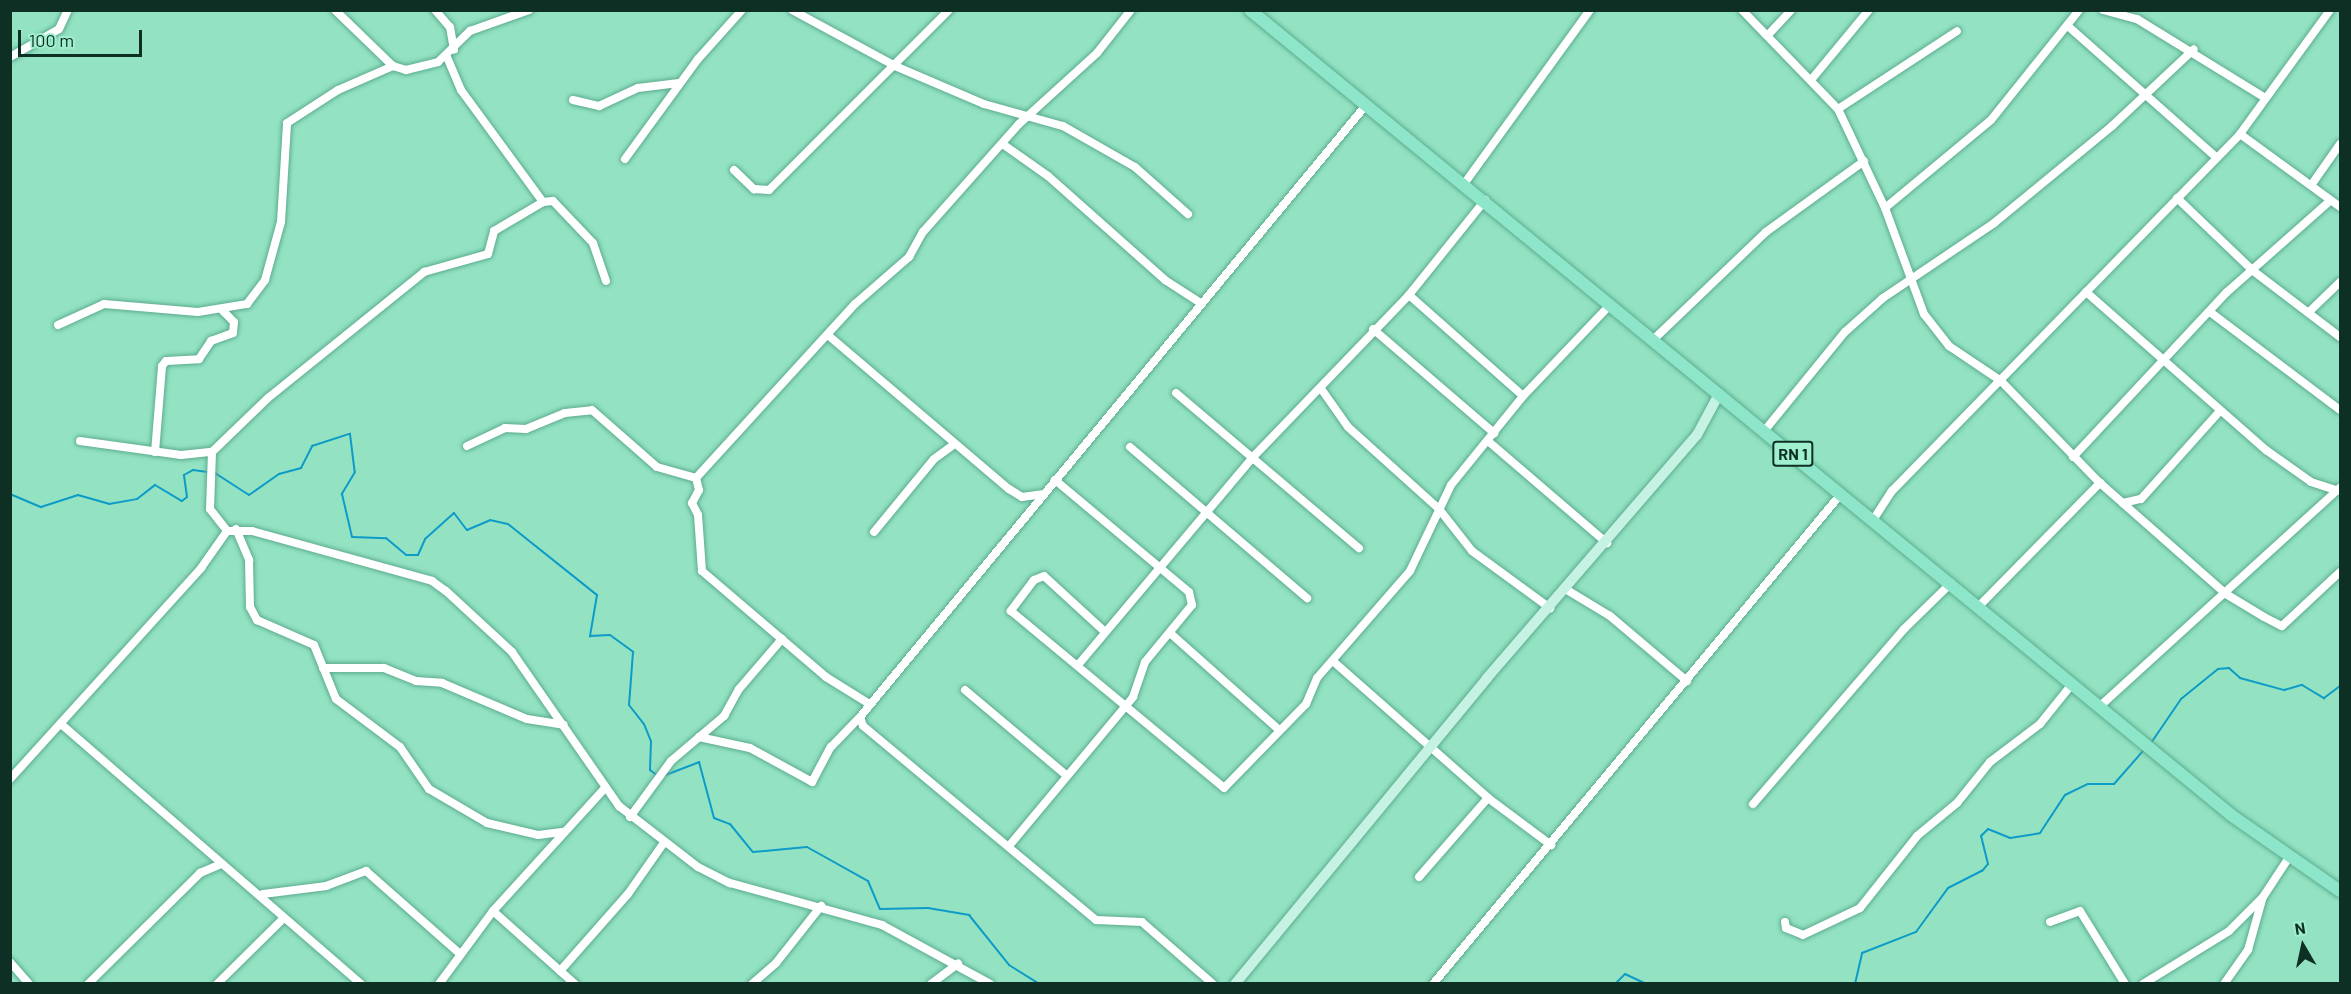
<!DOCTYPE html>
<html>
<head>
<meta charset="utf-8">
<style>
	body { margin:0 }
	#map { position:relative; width:2351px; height:994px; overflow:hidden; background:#93e3c3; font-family:Barlow,sans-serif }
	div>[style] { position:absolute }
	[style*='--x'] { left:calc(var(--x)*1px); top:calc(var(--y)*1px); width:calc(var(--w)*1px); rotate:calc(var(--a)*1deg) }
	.stream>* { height:2px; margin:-1px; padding:0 1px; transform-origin:1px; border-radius:1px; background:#0d9bc7 }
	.roads { filter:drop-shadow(0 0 2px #5cac8e) drop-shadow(0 0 2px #5cac8e) }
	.street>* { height:8px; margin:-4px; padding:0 4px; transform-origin:4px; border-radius:4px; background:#fff }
	.secondary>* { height:10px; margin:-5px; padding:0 5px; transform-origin:5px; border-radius:5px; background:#c6f2e4 }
	.primary>* { height:12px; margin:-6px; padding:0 6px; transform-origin:6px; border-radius:6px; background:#8ee6ca }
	span { translate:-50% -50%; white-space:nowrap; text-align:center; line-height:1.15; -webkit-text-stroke:4.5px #a0f0d0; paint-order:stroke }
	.shield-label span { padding:2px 4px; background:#a0f0d0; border:2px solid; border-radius:4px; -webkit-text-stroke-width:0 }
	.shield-label { font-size:16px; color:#0e3024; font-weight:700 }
	.frame { position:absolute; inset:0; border:12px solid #0e3024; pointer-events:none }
	.north { position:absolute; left:2273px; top:916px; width:60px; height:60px; -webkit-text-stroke:4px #a0f0d0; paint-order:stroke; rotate:351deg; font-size:16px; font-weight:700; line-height:24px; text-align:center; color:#0e3024 }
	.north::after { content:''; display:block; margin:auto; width:21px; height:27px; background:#0e3024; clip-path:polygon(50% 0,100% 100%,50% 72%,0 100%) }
	.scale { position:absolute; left:18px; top:30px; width:124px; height:27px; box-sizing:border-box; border:3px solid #0e3024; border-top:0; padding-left:8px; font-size:18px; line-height:21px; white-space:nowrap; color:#0e3024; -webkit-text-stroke:4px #a0f0d0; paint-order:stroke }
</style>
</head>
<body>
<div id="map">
	<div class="stream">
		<div style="--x:10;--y:494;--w:34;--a:23"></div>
		<div style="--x:41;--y:507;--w:39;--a:-18"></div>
		<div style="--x:78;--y:495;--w:32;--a:16"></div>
		<div style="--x:109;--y:504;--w:28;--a:-10"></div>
		<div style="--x:137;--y:499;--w:23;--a:-38"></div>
		<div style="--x:155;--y:485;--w:31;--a:31"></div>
		<div style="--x:182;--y:501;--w:6;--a:-39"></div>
		<div style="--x:187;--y:497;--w:22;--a:-98"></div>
		<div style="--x:184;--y:475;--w:10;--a:-29"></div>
		<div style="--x:193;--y:470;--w:22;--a:8"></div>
		<div style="--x:215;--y:473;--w:40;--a:32.9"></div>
		<div style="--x:249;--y:495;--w:37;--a:-35"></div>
		<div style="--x:279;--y:474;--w:23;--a:-15"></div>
		<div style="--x:301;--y:468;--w:25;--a:-63"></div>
		<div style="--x:312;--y:446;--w:40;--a:-18"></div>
		<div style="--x:350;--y:434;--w:38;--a:83"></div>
		<div style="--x:355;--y:472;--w:26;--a:121"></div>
		<div style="--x:342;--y:494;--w:44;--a:76.9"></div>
		<div style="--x:352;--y:537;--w:34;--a:2"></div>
		<div style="--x:386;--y:538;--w:26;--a:40"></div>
		<div style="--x:406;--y:555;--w:12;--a:0"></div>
		<div style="--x:418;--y:555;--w:17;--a:-66"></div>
		<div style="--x:425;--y:539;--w:39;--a:-42"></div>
		<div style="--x:454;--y:513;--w:21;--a:53"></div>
		<div style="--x:467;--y:530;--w:25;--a:-23"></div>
		<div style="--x:490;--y:520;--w:18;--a:13"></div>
		<div style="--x:508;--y:524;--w:114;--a:38.6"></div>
		<div style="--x:597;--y:595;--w:42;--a:99.7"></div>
		<div style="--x:590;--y:636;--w:20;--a:-3"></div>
		<div style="--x:610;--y:635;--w:29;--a:36"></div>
		<div style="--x:633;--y:652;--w:53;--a:94.3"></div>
		<div style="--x:629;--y:705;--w:24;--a:52"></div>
		<div style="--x:644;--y:724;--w:18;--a:68"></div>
		<div style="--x:651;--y:741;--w:29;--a:92"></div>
		<div style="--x:650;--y:770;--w:10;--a:37"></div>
		<div style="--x:2151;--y:743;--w:53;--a:-55.7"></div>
		<div style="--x:2181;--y:699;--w:48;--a:-39"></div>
		<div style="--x:2218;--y:669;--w:11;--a:-5"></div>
		<div style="--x:2229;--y:668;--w:15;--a:42"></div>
		<div style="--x:2240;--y:678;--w:46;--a:15.3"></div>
		<div style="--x:2284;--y:690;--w:19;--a:-16"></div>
		<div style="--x:2302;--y:685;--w:26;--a:31"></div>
		<div style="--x:2324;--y:698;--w:20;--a:-37"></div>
		<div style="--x:663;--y:776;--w:39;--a:-21"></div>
		<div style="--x:699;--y:762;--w:58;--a:75"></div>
		<div style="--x:714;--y:818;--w:17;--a:21"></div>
		<div style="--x:730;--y:824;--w:36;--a:51"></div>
		<div style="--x:753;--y:852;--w:54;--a:-5.3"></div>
		<div style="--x:807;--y:847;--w:70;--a:29.1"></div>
		<div style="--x:868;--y:881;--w:30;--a:67"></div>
		<div style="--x:880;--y:909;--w:48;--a:-1.2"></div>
		<div style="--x:928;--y:908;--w:42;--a:9.7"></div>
		<div style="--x:969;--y:915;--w:64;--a:51.3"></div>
		<div style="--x:1009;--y:965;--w:36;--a:32"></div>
		<div style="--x:1615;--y:984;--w:14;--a:-45"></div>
		<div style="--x:1625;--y:974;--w:23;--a:25"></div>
		<div style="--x:1855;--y:984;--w:32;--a:-77"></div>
		<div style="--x:1862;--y:953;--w:58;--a:-21.3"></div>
		<div style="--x:1916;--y:932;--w:54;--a:-54"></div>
		<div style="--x:1948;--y:888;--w:38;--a:-27"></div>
		<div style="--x:1982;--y:871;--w:9;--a:-49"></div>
		<div style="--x:1988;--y:864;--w:29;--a:-104"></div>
		<div style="--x:1981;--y:836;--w:10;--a:-45"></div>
		<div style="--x:1988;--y:829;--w:24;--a:22"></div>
		<div style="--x:2010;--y:838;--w:30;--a:-9"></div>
		<div style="--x:2040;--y:833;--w:45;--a:-56.7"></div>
		<div style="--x:2065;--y:795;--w:25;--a:-26"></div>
		<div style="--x:2088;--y:784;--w:26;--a:0"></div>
		<div style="--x:2114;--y:784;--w:44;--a:-48.7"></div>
	</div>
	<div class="roads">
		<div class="street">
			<div style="--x:335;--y:10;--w:81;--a:44"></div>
			<div style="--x:393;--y:66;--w:14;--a:17"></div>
			<div style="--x:406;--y:70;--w:33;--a:-14"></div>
			<div style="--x:438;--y:62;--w:45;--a:-44.1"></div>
			<div style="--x:470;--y:31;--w:63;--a:-19.6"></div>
			<div style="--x:435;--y:10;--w:23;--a:49"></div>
			<div style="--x:450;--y:27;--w:23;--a:80"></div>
			<div style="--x:792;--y:10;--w:117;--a:28.5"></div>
			<div style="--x:895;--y:66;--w:97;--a:23.1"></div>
			<div style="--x:984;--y:104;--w:82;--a:15.6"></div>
			<div style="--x:1063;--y:126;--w:83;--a:29.7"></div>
			<div style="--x:1135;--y:167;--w:71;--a:41.6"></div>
			<div style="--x:1742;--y:10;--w:138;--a:45.9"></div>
			<div style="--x:1838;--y:109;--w:110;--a:64.6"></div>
			<div style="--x:1885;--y:208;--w:113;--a:69.8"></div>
			<div style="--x:1924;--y:314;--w:41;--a:52"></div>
			<div style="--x:1949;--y:346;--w:63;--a:33.9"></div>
			<div style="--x:2001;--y:381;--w:142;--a:45.9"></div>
			<div style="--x:2100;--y:483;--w:168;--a:41.4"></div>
			<div style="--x:2226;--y:594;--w:44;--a:31.2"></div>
			<div style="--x:2264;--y:617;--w:20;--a:27"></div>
			<div style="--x:2282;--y:626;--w:79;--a:-43"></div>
			<div style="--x:2103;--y:10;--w:35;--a:15"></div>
			<div style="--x:2137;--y:19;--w:149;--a:31.6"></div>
			<div style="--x:2069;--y:27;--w:195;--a:41.5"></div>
			<div style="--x:1768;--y:35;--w:34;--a:-47"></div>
			<div style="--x:10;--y:57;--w:56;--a:-29.7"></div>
			<div style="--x:59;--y:29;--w:21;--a:-65"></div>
			<div style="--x:447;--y:57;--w:36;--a:67"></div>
			<div style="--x:461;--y:90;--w:139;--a:53.8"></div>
			<div style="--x:1811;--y:80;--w:91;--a:-50.4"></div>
			<div style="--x:573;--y:100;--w:27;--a:13"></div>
			<div style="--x:599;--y:106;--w:43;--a:-24.8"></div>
			<div style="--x:638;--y:88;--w:41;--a:-7"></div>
			<div style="--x:1838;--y:109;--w:142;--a:-33.2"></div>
			<div style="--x:2240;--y:134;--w:124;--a:36.1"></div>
			<div style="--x:1004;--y:145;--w:54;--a:35.2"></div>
			<div style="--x:1048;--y:176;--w:157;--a:41.6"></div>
			<div style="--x:1165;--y:280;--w:44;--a:33"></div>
			<div style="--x:625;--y:159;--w:124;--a:-53.9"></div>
			<div style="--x:698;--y:59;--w:66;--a:-48.1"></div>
			<div style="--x:734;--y:170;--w:28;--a:44"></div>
			<div style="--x:754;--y:189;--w:15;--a:4"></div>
			<div style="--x:769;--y:190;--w:255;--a:-45"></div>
			<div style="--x:1464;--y:184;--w:215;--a:-54.1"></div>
			<div style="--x:2312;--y:184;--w:49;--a:-55"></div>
			<div style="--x:2177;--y:198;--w:104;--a:43.8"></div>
			<div style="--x:2252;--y:270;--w:111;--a:37.3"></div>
			<div style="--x:1885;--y:208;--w:138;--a:-39.7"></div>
			<div style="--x:1991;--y:120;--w:141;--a:-51.3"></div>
			<div style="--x:2086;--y:292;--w:240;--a:41.3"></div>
			<div style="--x:2266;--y:450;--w:55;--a:35.4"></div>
			<div style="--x:2311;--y:482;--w:28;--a:18"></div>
			<div style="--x:1409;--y:295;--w:152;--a:41.5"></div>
			<div style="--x:2210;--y:312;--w:163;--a:37"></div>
			<div style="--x:2309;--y:312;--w:43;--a:-44.1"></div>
			<div style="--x:58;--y:325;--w:51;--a:-24.5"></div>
			<div style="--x:104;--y:304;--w:94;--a:4.9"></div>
			<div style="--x:198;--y:312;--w:50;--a:-9.3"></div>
			<div style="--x:247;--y:304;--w:30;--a:-53"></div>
			<div style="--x:265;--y:280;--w:60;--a:-74.6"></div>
			<div style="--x:281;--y:222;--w:99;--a:-86.5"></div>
			<div style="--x:287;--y:123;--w:61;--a:-32.9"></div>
			<div style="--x:338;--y:90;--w:60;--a:-23.6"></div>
			<div style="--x:1373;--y:329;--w:160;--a:40.7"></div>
			<div style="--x:829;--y:336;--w:236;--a:40.4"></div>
			<div style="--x:1009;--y:489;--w:15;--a:32"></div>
			<div style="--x:1022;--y:497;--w:22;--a:-8"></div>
			<div style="--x:1653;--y:340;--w:156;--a:-43.7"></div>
			<div style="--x:1766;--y:232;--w:121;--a:-35.9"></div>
			<div style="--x:1322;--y:390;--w:45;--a:54.9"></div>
			<div style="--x:1348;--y:427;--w:122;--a:42"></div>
			<div style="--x:1439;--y:509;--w:53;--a:51.8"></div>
			<div style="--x:1472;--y:551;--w:97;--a:36.2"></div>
			<div style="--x:1176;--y:393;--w:240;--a:40.3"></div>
			<div style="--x:1765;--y:430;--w:127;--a:-50.8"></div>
			<div style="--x:1845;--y:332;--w:51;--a:-41.8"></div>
			<div style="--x:1883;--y:298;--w:134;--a:-34"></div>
			<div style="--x:1994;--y:223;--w:153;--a:-39.4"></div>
			<div style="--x:2112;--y:126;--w:112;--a:-43.2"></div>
			<div style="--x:80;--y:441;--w:102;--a:7.9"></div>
			<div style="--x:181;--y:455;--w:31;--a:-6"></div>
			<div style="--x:212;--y:452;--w:78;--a:-44"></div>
			<div style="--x:268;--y:398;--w:201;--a:-38.9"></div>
			<div style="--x:424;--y:272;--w:66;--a:-15.7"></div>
			<div style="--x:488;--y:254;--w:24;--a:-75"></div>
			<div style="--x:494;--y:231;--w:57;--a:-30.6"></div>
			<div style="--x:543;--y:202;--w:10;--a:-6"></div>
			<div style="--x:553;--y:201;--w:58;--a:46.4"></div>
			<div style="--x:593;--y:243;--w:40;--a:71.1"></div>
			<div style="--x:1488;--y:441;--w:157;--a:40.6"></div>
			<div style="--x:467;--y:446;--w:42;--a:-25.3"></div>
			<div style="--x:505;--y:428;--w:21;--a:3"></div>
			<div style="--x:526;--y:429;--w:42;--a:-22.3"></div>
			<div style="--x:565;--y:413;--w:27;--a:-6"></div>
			<div style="--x:592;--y:410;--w:86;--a:41.2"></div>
			<div style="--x:657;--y:467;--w:41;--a:15.8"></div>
			<div style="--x:1130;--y:447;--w:233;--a:40.5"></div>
			<div style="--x:155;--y:452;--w:86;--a:-85.3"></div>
			<div style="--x:162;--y:366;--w:6;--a:-51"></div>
			<div style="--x:166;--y:361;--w:33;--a:-3"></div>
			<div style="--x:199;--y:359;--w:22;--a:-56"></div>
			<div style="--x:211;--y:341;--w:23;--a:-20"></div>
			<div style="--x:233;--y:333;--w:11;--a:-85"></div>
			<div style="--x:234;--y:322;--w:16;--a:-135"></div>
			<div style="--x:212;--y:452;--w:57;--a:92"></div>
			<div style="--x:210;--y:509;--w:28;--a:52"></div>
			<div style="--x:2073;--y:457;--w:226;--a:-47"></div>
			<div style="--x:2227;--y:292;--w:137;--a:-41.5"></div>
			<div style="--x:696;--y:478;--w:236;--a:-47.6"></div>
			<div style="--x:855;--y:304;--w:72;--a:-41"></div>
			<div style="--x:909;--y:257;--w:29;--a:-61"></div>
			<div style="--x:923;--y:232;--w:144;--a:-48.4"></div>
			<div style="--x:1019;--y:124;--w:105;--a:-42.3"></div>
			<div style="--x:1097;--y:53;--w:55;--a:-51.7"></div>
			<div style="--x:696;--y:478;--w:12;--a:76"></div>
			<div style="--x:699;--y:490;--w:15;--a:118"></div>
			<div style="--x:692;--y:503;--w:13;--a:63"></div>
			<div style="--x:698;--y:515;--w:56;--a:85.9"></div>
			<div style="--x:702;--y:571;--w:163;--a:40.5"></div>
			<div style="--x:826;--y:677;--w:49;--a:31.8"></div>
			<div style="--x:2123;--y:503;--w:18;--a:-13"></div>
			<div style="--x:2141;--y:499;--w:117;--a:-48.1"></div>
			<div style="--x:1873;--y:520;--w:35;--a:-57"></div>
			<div style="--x:1892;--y:491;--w:499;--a:-45.7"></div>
			<div style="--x:2240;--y:134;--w:153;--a:-54"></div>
			<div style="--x:236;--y:529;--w:34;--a:67"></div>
			<div style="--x:249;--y:560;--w:47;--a:88.8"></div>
			<div style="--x:250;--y:607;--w:15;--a:62"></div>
			<div style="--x:257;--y:620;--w:62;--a:23.7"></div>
			<div style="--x:314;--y:645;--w:58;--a:67.8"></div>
			<div style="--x:336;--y:699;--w:80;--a:36.9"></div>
			<div style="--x:400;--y:747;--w:51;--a:55.4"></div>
			<div style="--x:429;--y:789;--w:67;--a:30.4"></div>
			<div style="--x:487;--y:823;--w:52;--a:13.2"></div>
			<div style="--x:538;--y:835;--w:26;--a:-7"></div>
			<div style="--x:874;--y:532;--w:94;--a:-50.6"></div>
			<div style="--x:934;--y:459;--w:22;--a:-36"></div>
			<div style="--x:1567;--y:590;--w:50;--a:31.2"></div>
			<div style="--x:1610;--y:616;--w:101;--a:40.2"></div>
			<div style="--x:1979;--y:606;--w:173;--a:-45.5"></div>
			<div style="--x:1104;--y:631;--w:81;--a:-137.5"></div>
			<div style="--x:1044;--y:576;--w:11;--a:158"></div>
			<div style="--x:1034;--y:580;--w:39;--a:127"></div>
			<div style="--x:1011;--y:611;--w:277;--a:39.7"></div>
			<div style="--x:1224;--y:788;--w:117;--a:-45.7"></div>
			<div style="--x:1306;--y:704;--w:28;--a:-67"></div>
			<div style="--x:1317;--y:678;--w:142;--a:-49"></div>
			<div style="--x:1410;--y:571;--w:95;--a:-64.5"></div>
			<div style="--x:1451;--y:485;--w:114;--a:-51"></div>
			<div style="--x:1523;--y:396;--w:126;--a:-46.3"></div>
			<div style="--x:1170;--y:633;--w:143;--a:41.6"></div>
			<div style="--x:1334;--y:662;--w:205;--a:41.4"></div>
			<div style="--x:1488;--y:798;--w:79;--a:36.7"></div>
			<div style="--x:1078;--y:665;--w:275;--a:-49.9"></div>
			<div style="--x:1255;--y:455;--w:222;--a:-46.1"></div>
			<div style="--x:1409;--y:295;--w:122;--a:-51.3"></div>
			<div style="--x:323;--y:668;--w:61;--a:0"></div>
			<div style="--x:384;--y:668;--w:35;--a:22"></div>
			<div style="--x:416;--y:681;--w:26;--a:4"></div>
			<div style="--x:442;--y:683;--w:92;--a:23"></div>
			<div style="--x:527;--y:719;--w:37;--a:9"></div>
			<div style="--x:965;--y:690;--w:133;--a:40.1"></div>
			<div style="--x:2099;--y:707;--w:326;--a:-42.3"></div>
			<div style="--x:61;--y:724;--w:397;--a:40.9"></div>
			<div style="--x:699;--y:737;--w:52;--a:12.2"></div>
			<div style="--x:750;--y:748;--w:71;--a:28.7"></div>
			<div style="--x:812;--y:782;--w:40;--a:-62"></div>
			<div style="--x:831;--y:747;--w:42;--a:-46"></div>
			<div style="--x:10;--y:779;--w:285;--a:-47.8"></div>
			<div style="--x:201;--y:568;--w:45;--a:-54.9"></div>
			<div style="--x:227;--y:531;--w:25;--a:0"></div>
			<div style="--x:252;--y:531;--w:187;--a:15.5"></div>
			<div style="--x:432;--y:581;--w:17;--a:36"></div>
			<div style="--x:446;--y:591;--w:90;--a:42.7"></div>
			<div style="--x:512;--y:652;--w:188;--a:55.2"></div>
			<div style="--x:619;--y:806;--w:100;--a:37.7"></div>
			<div style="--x:698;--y:867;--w:36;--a:27"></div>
			<div style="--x:730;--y:883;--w:158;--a:15.4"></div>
			<div style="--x:882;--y:925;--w:123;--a:28.6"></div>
			<div style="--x:1753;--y:804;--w:231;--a:-49.2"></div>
			<div style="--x:1904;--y:629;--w:66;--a:-44.4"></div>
			<div style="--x:630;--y:817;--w:69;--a:-53.8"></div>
			<div style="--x:671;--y:761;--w:70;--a:-40.3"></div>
			<div style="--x:724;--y:716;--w:31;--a:-61"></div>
			<div style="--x:739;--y:689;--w:66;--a:-49.3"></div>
			<div style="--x:1009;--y:846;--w:194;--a:-50.2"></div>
			<div style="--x:1133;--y:697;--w:37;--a:-71"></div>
			<div style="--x:1145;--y:662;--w:74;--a:-50.5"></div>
			<div style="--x:1192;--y:605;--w:13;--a:-103"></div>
			<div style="--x:1189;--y:592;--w:175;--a:-140.1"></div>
			<div style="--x:1419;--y:877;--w:105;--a:-48.9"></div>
			<div style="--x:263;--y:894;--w:64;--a:-7.2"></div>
			<div style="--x:326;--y:886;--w:43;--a:-20.6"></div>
			<div style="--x:366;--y:871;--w:124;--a:41.4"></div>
			<div style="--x:493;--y:911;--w:110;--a:41.7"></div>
			<div style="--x:1785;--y:922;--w:6;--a:81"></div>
			<div style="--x:1786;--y:928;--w:18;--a:22"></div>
			<div style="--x:1803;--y:935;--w:63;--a:-25.3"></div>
			<div style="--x:1860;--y:908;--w:92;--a:-51.6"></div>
			<div style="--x:1917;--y:836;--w:52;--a:-39.5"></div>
			<div style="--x:1957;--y:803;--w:53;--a:-51.2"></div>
			<div style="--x:1990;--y:762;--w:63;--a:-37.2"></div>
			<div style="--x:2040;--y:724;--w:51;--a:-51.3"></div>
			<div style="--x:2050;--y:922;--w:32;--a:-20"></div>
			<div style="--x:2080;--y:911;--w:86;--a:58.3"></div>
			<div style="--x:10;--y:962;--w:29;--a:49"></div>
			<div style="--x:560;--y:971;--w:103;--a:-48.6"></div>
			<div style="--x:628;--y:894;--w:61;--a:-55"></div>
			<div style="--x:88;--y:984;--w:158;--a:-44.7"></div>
			<div style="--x:200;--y:873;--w:21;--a:-23"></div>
			<div style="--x:217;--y:984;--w:93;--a:-44.6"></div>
			<div style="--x:439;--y:984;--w:91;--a:-53.5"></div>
			<div style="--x:493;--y:911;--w:166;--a:-47.7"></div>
			<div style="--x:752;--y:984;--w:32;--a:-41"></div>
			<div style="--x:776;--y:963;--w:73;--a:-51.7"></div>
			<div style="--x:931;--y:984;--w:34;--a:-37"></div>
			<div style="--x:1213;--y:984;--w:94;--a:-138.9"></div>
			<div style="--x:1142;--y:922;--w:46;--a:-177.5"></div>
			<div style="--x:1096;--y:920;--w:303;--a:-140.2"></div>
			<div style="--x:863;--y:726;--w:9;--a:-108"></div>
			<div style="--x:860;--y:717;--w:795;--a:-50.41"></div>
			<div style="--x:1433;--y:984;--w:638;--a:-50.22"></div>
			<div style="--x:2143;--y:984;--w:101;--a:-31.6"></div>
			<div style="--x:2229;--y:931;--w:48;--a:-45"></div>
			<div style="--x:2263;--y:897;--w:45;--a:-56.7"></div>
			<div style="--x:2224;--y:984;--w:42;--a:-54.8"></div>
			<div style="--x:2248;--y:950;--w:52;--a:-74.4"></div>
		</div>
		<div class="secondary">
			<div style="--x:1235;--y:984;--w:396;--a:-50.5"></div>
			<div style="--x:1487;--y:678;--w:321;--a:-49.2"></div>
			<div style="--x:1697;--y:435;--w:47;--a:-61.8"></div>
		</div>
		<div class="primary">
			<div style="--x:1250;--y:10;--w:1269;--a:39.37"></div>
			<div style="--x:2231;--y:815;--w:133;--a:34.9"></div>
		</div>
	</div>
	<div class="shield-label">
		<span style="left:1793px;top:454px">RN 1</span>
	</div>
	<div class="frame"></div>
	<div class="north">N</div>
	<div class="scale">100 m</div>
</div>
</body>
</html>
